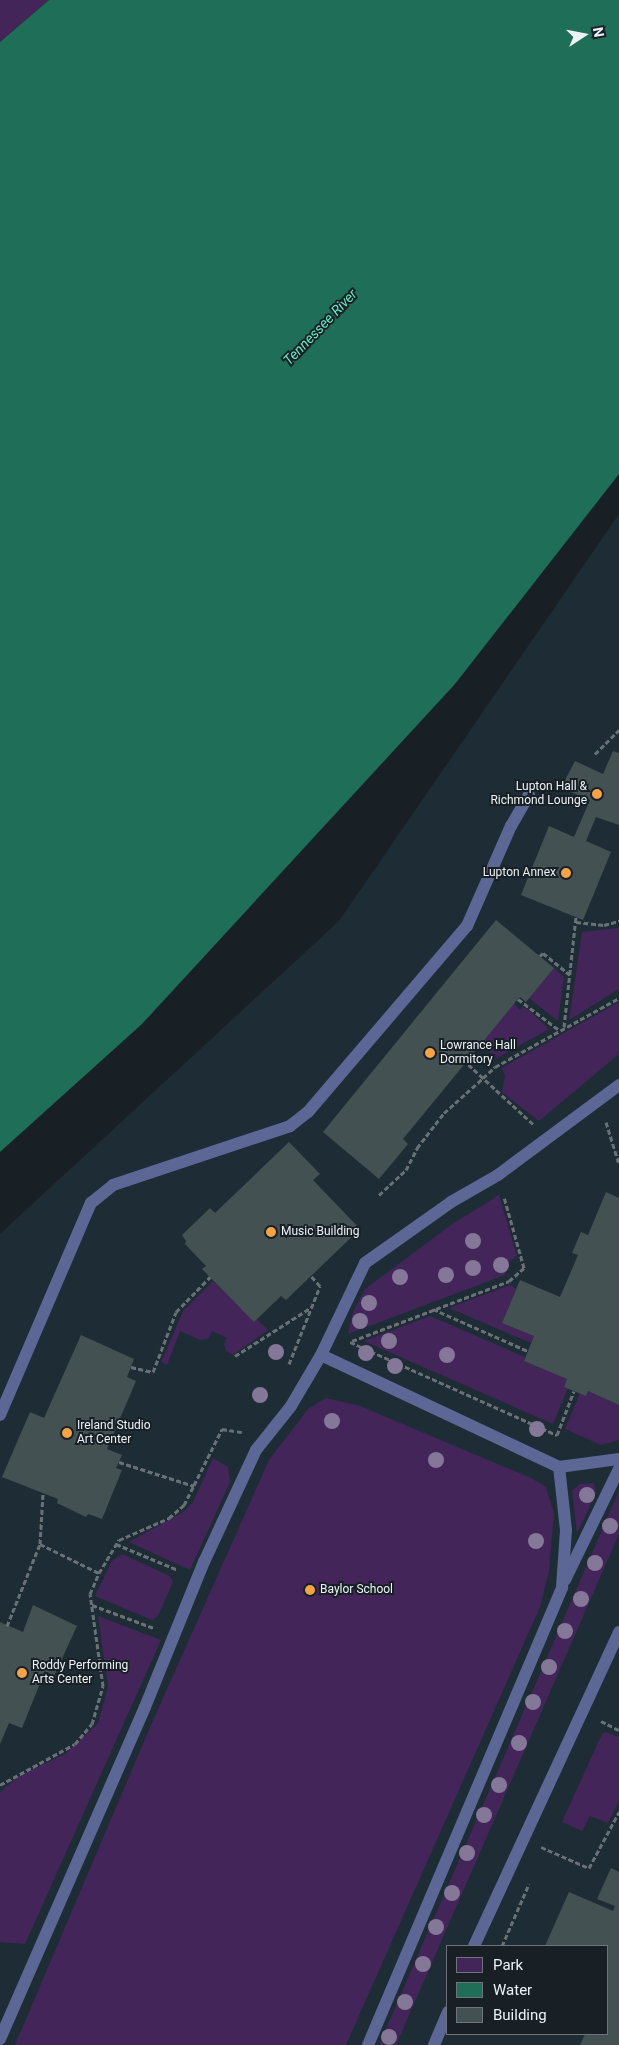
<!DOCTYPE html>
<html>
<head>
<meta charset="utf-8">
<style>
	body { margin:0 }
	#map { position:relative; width:619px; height:2045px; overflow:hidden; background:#182026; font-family:Roboto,sans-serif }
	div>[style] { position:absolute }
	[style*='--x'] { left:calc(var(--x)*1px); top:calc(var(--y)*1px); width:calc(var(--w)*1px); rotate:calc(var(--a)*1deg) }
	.built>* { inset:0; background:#1e2c36 }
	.green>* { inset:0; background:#432559 }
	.water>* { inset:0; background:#1f6e57 }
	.building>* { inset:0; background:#445152 }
	.path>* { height:3px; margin-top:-1.5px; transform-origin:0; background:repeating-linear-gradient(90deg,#6a7176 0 5px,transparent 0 7.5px) }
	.lane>* { height:12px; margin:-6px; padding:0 6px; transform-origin:6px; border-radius:6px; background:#5d6796 }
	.trees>* { width:16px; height:16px; margin:-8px; border-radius:50%; background:#847798 }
	.dots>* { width:14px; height:14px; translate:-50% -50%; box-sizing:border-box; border:2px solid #182026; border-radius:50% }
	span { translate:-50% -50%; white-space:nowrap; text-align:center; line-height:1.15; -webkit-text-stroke:4px #182026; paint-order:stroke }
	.poi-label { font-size:12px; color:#ecf2f6 }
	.right { translate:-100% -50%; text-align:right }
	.left { translate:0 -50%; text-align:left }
	.water-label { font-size:14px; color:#62ecc2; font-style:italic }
	.legend { position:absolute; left:446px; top:1945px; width:162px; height:90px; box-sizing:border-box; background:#182026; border:1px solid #6d7479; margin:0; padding:6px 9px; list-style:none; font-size:15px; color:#ecf2f6 }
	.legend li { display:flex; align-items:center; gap:10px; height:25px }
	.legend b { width:25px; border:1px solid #6d7479 }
	.north { position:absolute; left:559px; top:10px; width:50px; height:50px; -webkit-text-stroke:4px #182026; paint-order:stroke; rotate:79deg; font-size:14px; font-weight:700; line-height:20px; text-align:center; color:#ecf2f6 }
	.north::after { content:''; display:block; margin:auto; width:18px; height:22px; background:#ecf2f6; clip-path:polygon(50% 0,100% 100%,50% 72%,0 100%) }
</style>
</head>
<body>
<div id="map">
	<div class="built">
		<div style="clip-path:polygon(evenodd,619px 514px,619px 2045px,0 2045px,0 1234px,339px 921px,619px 514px,448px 1946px,608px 1946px,608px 2034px,448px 2034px,448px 1946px)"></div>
	</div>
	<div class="green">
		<div style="clip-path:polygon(0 0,49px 0,0 42px)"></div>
		<div style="clip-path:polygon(619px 928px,619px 989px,569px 1020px,582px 932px)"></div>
		<div style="clip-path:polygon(554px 968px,564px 977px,558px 1021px,529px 998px)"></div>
		<div style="clip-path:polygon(619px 1002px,619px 1054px,539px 1121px,502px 1092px,505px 1076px,502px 1068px)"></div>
		<div style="clip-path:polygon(514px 1004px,520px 1010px,523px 1007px,530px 1011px,549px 1029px,497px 1058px,480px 1044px)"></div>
		<div style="clip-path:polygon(499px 1195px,517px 1256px,507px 1263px,505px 1275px,348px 1334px,353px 1312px,365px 1289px,451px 1225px)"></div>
		<div style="clip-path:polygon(213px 1281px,254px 1321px,256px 1319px,268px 1330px,233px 1355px,226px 1351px,224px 1344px,227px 1338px,212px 1331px,208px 1339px,200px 1340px,180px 1331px,167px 1365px,161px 1362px,183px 1311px)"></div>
		<div style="clip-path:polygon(510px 1285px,516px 1289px,502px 1323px,534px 1336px,531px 1343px,449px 1308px)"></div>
		<div style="clip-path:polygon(430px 1316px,525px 1357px,524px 1361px,567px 1379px,564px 1386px,568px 1388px,553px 1424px,364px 1341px)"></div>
		<div style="clip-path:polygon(588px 1391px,619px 1405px,619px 1440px,601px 1445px,565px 1429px,580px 1393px)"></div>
		<div style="clip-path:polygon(326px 1398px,360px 1406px,531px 1478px,546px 1487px,554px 1514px,549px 1571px,540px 1607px,346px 2045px,15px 2045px,151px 1725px,269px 1460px,308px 1409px)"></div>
		<div style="clip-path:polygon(213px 1458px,228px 1467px,230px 1482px,190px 1570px,129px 1542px,185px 1511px,193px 1502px)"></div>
		<div style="clip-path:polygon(594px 1483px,596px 1494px,577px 1533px,572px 1490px,580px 1484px)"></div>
		<div style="clip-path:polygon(619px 1491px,619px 1534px,396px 2045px,379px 2045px)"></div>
		<div style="clip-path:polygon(122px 1554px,170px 1576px,173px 1582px,158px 1616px,152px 1620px,95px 1596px,112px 1561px)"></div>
		<div style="clip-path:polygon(98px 1616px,161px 1640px,25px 1944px,0 1942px,0 1792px,19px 1776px,65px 1754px,98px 1723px,108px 1687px)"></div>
		<div style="clip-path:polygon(606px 1732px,619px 1737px,619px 1801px,608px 1823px,590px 1816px,582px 1831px,562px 1822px,602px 1734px)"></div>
	</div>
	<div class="water">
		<div style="clip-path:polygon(49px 0,619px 0,619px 474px,455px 684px,142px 1024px,0 1152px,0 42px)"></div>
	</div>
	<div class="building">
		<div style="clip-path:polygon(613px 751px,619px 753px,619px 825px,596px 817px,586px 841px,611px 852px,583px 920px,521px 895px,549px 826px,574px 837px,590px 800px,561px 788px,575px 761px,603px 774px)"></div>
		<div style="clip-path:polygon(496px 920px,554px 968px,526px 1002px,520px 997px,518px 999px,403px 1139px,408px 1144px,379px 1179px,323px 1132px)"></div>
		<div style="clip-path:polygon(289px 1142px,320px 1174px,313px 1180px,360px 1229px,286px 1300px,281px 1296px,254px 1322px,202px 1269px,206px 1266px,185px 1244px,186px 1241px,182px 1235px,210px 1208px,215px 1213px)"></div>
		<div style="clip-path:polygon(606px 1192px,619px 1198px,619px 1405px,588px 1391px,586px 1396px,564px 1387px,567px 1379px,524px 1361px,534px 1336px,502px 1323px,520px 1280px,560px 1297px,578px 1255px,572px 1253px,581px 1232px,588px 1235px)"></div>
		<div style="clip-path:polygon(81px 1335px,134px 1359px,127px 1377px,136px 1381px,107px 1449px,122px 1455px,116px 1468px,122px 1470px,102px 1519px,88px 1514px,86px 1517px,57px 1503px,58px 1499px,2px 1477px,30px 1412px,44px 1418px)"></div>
		<div style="clip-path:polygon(33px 1605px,77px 1626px,54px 1676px,45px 1671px,22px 1728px,9px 1723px,0 1744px,0 1622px,23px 1632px)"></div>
		<div style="clip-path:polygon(611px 1868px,619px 1872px,619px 2045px,580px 2045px,585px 2034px,608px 2034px,608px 1946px,545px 1946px,569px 1892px,613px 1911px,615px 1906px,597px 1899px)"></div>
	</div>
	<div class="path">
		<div style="--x:595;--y:754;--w:34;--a:-45"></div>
		<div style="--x:576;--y:922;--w:28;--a:6"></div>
		<div style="--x:604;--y:925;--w:16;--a:-15"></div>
		<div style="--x:540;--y:956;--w:4;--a:-45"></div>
		<div style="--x:543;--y:953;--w:35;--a:39"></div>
		<div style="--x:518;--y:999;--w:51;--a:37.1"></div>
		<div style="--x:564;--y:1027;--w:111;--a:-83.8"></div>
		<div style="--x:606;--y:1122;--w:44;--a:72.8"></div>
		<div style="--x:533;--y:1124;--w:68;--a:-137.4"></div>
		<div style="--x:483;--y:1078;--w:16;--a:-43"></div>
		<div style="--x:495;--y:1067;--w:142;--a:-29.1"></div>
		<div style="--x:379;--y:1195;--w:37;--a:-43"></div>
		<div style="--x:406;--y:1170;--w:25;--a:-63"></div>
		<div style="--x:417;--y:1148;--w:44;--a:-52.4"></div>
		<div style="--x:444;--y:1113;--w:52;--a:-41.9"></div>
		<div style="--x:483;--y:1078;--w:23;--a:-137"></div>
		<div style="--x:433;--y:1309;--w:104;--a:23.9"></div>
		<div style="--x:352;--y:1341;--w:168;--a:-20.9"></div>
		<div style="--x:509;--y:1281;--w:20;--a:-41"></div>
		<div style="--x:524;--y:1268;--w:74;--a:-105.7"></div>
		<div style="--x:350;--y:1342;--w:227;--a:24.2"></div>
		<div style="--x:557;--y:1435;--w:47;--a:-68.9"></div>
		<div style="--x:235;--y:1356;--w:91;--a:-32.5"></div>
		<div style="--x:289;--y:1364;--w:84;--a:-68.3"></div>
		<div style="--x:320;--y:1286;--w:13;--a:-132"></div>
		<div style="--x:131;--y:1367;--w:23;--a:13"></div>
		<div style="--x:153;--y:1372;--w:64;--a:-69"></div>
		<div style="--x:176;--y:1312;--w:49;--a:-45.8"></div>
		<div style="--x:119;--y:1462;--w:79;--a:17.7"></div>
		<div style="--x:40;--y:1544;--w:51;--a:-86.6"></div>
		<div style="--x:116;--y:1544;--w:67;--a:22.8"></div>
		<div style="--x:92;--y:1605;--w:66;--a:20.4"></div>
		<div style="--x:7;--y:1626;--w:88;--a:-68.1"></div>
		<div style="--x:40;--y:1544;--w:66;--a:26.2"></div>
		<div style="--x:601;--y:1721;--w:20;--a:27"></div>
		<div style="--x:0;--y:1785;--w:85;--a:-28.7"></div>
		<div style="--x:75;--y:1744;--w:26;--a:-50"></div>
		<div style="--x:92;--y:1724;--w:40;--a:-74"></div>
		<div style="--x:103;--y:1686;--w:93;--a:-98"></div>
		<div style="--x:90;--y:1594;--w:23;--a:-67"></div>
		<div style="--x:99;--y:1573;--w:39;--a:-59"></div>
		<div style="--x:119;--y:1540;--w:55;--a:-23.7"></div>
		<div style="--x:169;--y:1518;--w:20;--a:-41"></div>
		<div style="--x:184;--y:1505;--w:85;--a:-63.4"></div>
		<div style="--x:222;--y:1429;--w:20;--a:9"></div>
		<div style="--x:541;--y:1847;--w:52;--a:23.6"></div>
		<div style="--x:589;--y:1868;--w:64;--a:-61.8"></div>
		<div style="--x:502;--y:1946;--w:68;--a:-66.5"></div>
	</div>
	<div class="lane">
		<div style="--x:321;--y:1355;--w:263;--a:25.2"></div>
		<div style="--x:559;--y:1467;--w:61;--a:-7.6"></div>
		<div style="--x:0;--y:1415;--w:231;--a:-66.8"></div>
		<div style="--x:91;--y:1203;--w:28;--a:-39"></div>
		<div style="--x:113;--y:1185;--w:187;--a:-18.4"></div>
		<div style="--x:290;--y:1126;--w:23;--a:-38"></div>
		<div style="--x:308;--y:1112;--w:245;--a:-49.5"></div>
		<div style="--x:467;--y:926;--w:109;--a:-66.3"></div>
		<div style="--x:511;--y:826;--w:36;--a:-60"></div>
		<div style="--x:565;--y:1580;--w:123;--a:-64.1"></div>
		<div style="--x:474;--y:1946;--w:346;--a:-65.2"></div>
		<div style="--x:0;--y:2039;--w:362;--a:-66.4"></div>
		<div style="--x:145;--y:1707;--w:157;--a:-67.9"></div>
		<div style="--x:204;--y:1562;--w:123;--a:-65.1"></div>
		<div style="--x:256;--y:1450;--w:56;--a:-51.5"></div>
		<div style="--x:291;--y:1406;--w:59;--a:-59.5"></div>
		<div style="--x:321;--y:1355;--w:102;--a:-64.4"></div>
		<div style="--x:365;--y:1263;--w:105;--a:-35.3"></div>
		<div style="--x:451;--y:1202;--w:54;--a:-29.9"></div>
		<div style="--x:498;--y:1175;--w:151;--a:-36.6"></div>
		<div style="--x:368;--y:2045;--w:497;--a:-67"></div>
		<div style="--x:562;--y:1587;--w:57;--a:-86"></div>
		<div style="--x:566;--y:1530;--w:63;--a:-96.3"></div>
		<div style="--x:434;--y:2045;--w:36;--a:-67"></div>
	</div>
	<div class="trees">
		<div style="left:473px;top:1241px"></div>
		<div style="left:501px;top:1265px"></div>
		<div style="left:473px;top:1268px"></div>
		<div style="left:446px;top:1275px"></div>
		<div style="left:400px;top:1277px"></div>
		<div style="left:369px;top:1303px"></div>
		<div style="left:360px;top:1321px"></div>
		<div style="left:389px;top:1341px"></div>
		<div style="left:276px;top:1352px"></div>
		<div style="left:366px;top:1353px"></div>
		<div style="left:447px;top:1355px"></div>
		<div style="left:395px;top:1366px"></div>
		<div style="left:260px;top:1395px"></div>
		<div style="left:332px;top:1421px"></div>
		<div style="left:537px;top:1429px"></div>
		<div style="left:436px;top:1460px"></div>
		<div style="left:587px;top:1495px"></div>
		<div style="left:610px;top:1526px"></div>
		<div style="left:536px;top:1541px"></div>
		<div style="left:595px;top:1563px"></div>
		<div style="left:581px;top:1599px"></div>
		<div style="left:565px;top:1631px"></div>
		<div style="left:549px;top:1667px"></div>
		<div style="left:533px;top:1702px"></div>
		<div style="left:519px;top:1743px"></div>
		<div style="left:499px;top:1785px"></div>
		<div style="left:484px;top:1815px"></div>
		<div style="left:467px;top:1853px"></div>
		<div style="left:452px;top:1893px"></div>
		<div style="left:436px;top:1927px"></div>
		<div style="left:423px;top:1964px"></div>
		<div style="left:405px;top:2002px"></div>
		<div style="left:389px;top:2037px"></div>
	</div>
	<div class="dots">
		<div style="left:597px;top:794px;background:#f5a346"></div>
		<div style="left:566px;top:873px;background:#f5a346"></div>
		<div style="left:430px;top:1053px;background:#f5a346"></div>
		<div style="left:271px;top:1232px;background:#f5a346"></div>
		<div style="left:67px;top:1433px;background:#f5a346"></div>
		<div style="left:310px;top:1590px;background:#f5a346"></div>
		<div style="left:22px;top:1673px;background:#f5a346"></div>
	</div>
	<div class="poi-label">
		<span class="right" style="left:587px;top:794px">Lupton Hall &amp;<br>Richmond Lounge</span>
		<span class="right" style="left:556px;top:873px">Lupton Annex</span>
		<span class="left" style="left:440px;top:1053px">Lowrance Hall<br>Dormitory</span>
		<span class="left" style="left:281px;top:1232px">Music Building</span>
		<span class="left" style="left:77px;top:1433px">Ireland Studio<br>Art Center</span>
		<span class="left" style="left:320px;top:1590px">Baylor School</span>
		<span class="left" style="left:32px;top:1673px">Roddy Performing<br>Arts Center</span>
	</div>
	<div class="water-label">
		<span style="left:320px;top:327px;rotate:-46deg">Tennessee River</span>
	</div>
	<ul class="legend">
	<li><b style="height:14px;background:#432559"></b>Park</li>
	<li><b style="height:14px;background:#1f6e57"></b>Water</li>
	<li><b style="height:14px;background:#445152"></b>Building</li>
	</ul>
	<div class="north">N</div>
</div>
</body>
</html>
